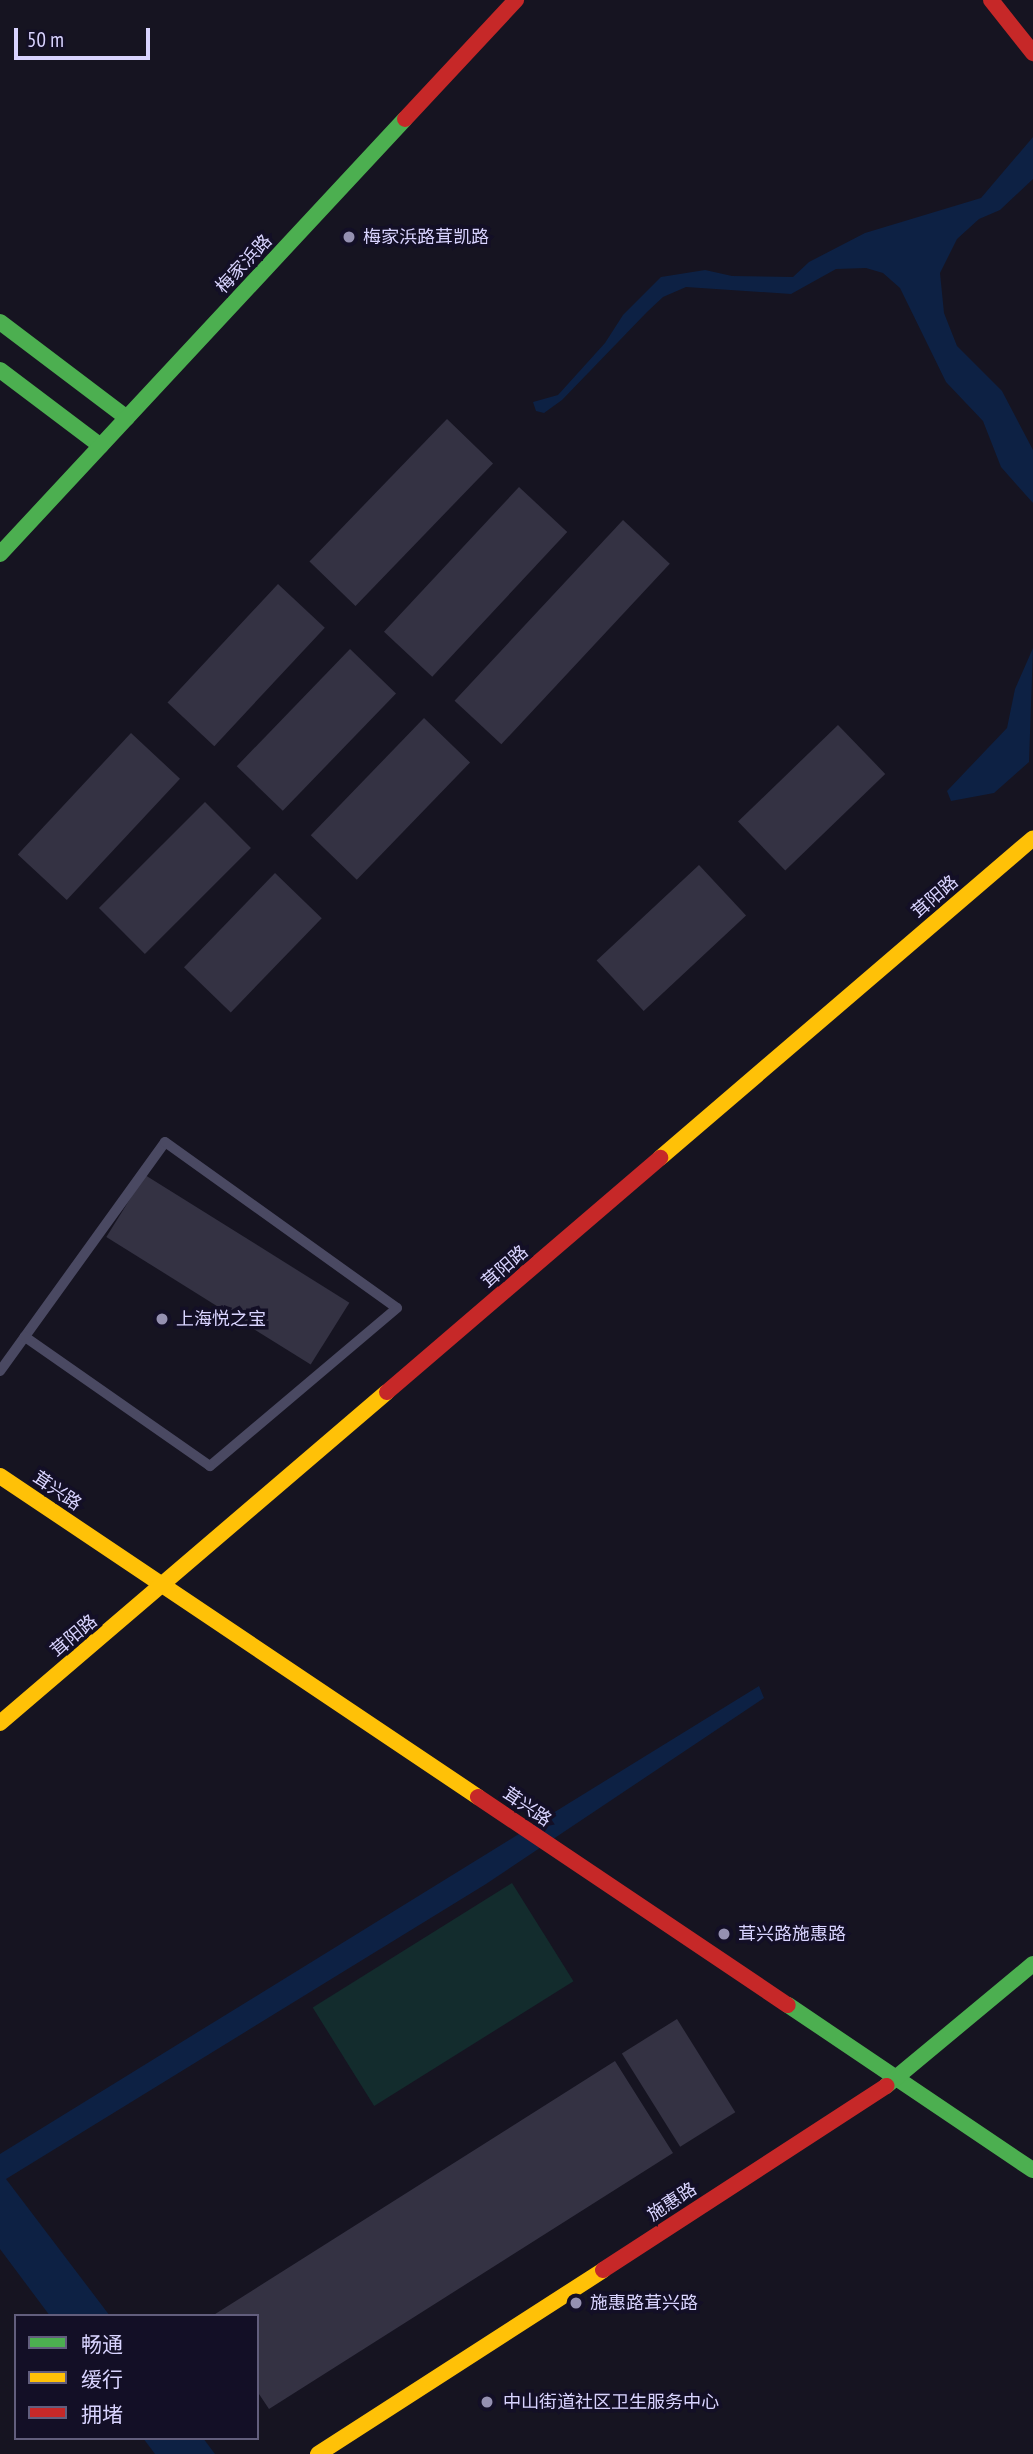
<!DOCTYPE html>
<html>
<head>
<meta charset="utf-8">
<style>
	body { margin:0 }
	#map { position:relative; width:1033px; height:2454px; overflow:hidden; background:#161421; font-family:"PT Sans Narrow","Noto Sans SC",sans-serif }
	div>[style] { position:absolute }
	[style*='--x'] { left:calc(var(--x)*1px); top:calc(var(--y)*1px); width:calc(var(--w)*1px); rotate:calc(var(--a)*1deg) }
	.green>* { inset:0; background:#132c2d; transform-origin:0 0 }
	.water>* { inset:0; background:#0d2144 }
	.building>* { inset:0; background:#343243; transform-origin:0 0 }
	.lane>* { height:10px; margin:-5px; padding:0 5px; transform-origin:5px; border-radius:5px; background:#4a4962 }
	.fast>* { height:16px; margin:-8px; padding:0 8px; transform-origin:8px; border-radius:8px; background:#4caf50 }
	.slow>* { height:16px; margin:-8px; padding:0 8px; transform-origin:8px; border-radius:8px; background:#ffc107 }
	.jam>* { height:16px; margin:-8px; padding:0 8px; transform-origin:8px; border-radius:8px; background:#c62828 }
	.dots>* { width:19px; height:19px; translate:-50% -50%; box-sizing:border-box; border:4px solid #130f26; border-radius:50% }
	span { translate:-50% -50%; white-space:nowrap; text-align:center; line-height:1.15; -webkit-text-stroke:7px #130f26; paint-order:stroke }
	.poi-label { font-size:18px; color:#d9d4ff }
	.left { translate:0 -50%; text-align:left }
	.street-label { font-size:18px; color:#d9d4ff }
	.legend { position:absolute; left:14px; top:2314px; width:245px; height:126px; box-sizing:border-box; background:#130f26; border:2px solid #625e7d; margin:0; padding:9px 12px; list-style:none; font-size:21px; color:#d9d4ff }
	.legend li { display:flex; align-items:center; gap:14px; height:35px }
	.legend b { width:35px; border:2px solid #625e7d }
	.scale { position:absolute; left:14px; top:28px; width:136px; height:32px; box-sizing:border-box; border:4px solid #d9d4ff; border-top:0; padding-left:9px; font-size:21px; line-height:24px; white-space:nowrap; color:#d9d4ff; -webkit-text-stroke:5px #130f26; paint-order:stroke }
</style>
</head>
<body>
<div id="map">
	<div class="green">
		<div style="left:512px;top:1883px;width:116px;height:235px;rotate:58deg"></div>
	</div>
	<div class="water">
		<div style="clip-path:polygon(1033px 137px,1033px 179px,1000px 210px,979px 219px,957px 239px,940px 273px,944px 313px,957px 346px,1002px 391px,1033px 450px,1033px 503px,1001px 467px,983px 421px,946px 382px,900px 288px,883px 273px,866px 268px,836px 269px,791px 294px,686px 287px,663px 297px,647px 312px,562px 400px,544px 413px,536px 411px,533px 402px,558px 395px,605px 343px,623px 315px,661px 277px,705px 270px,732px 276px,793px 277px,809px 262px,865px 233px,981px 198px)"></div>
		<div style="clip-path:polygon(1033px 648px,1029px 762px,994px 793px,951px 801px,947px 791px,1007px 728px,1015px 689px)"></div>
		<div style="clip-path:polygon(759px 1686px,764px 1698px,486px 1884px,6px 2179px,110px 2316px,50px 2316px,0 2249px,0 2154px)"></div>
		<div style="clip-path:polygon(143px 2438px,203px 2438px,215px 2454px,155px 2454px)"></div>
	</div>
	<div class="building">
		<div style="left:447px;top:419px;width:64px;height:198px;rotate:44deg"></div>
		<div style="left:519px;top:487px;width:66px;height:198px;rotate:43deg"></div>
		<div style="left:623px;top:520px;width:64px;height:247px;rotate:43deg"></div>
		<div style="left:278px;top:584px;width:64px;height:162px;rotate:43deg"></div>
		<div style="left:350px;top:649px;width:64px;height:163px;rotate:44deg"></div>
		<div style="left:424px;top:718px;width:64px;height:163px;rotate:44deg"></div>
		<div style="left:838px;top:725px;width:68px;height:139px;rotate:46deg"></div>
		<div style="left:131px;top:733px;width:67px;height:166px;rotate:43deg"></div>
		<div style="left:205px;top:802px;width:65px;height:150px;rotate:45deg"></div>
		<div style="left:699px;top:865px;width:69px;height:140px;rotate:47deg"></div>
		<div style="left:275px;top:873px;width:65px;height:131px;rotate:44deg"></div>
		<div style="left:145px;top:1175px;width:241px;height:73px;rotate:32deg"></div>
		<div style="left:677px;top:2019px;width:110px;height:65px;rotate:58deg"></div>
		<div style="clip-path:polygon(615px 2061px,673px 2153px,269px 2409px,257px 2391px,257px 2316px,212px 2316px)"></div>
	</div>
	<div class="lane">
		<div style="--x:0;--y:1371;--w:282;--a:-54.2"></div>
		<div style="--x:165;--y:1142;--w:285;--a:35.6"></div>
		<div style="--x:397;--y:1308;--w:245;--a:139.8"></div>
		<div style="--x:210;--y:1466;--w:226;--a:-145.1"></div>
	</div>
	<div class="fast">
		<div style="--x:0;--y:322;--w:159;--a:37.1"></div>
		<div style="--x:0;--y:370;--w:126;--a:37"></div>
		<div style="--x:0;--y:554;--w:594;--a:-47.05"></div>
		<div style="--x:788;--y:2005;--w:295;--a:34"></div>
		<div style="--x:886;--y:2086;--w:191;--a:-39.7"></div>
	</div>
	<div class="slow">
		<div style="--x:660;--y:1158;--w:491;--a:-40.6"></div>
		<div style="--x:0;--y:1476;--w:576;--a:33.88"></div>
		<div style="--x:0;--y:1723;--w:509;--a:-40.54"></div>
		<div style="--x:318;--y:2454;--w:339;--a:-32.8"></div>
	</div>
	<div class="jam">
		<div style="--x:991;--y:0;--w:68;--a:51.6"></div>
		<div style="--x:405;--y:119;--w:163;--a:-47"></div>
		<div style="--x:387;--y:1392;--w:360;--a:-40.6"></div>
		<div style="--x:478;--y:1797;--w:373;--a:33.9"></div>
		<div style="--x:603;--y:2270;--w:338;--a:-33"></div>
	</div>
	<div class="dots">
		<div style="left:349px;top:237px;background:#9591b1"></div>
		<div style="left:162px;top:1319px;background:#9591b1"></div>
		<div style="left:724px;top:1934px;background:#9591b1"></div>
		<div style="left:576px;top:2303px;background:#9591b1"></div>
		<div style="left:487px;top:2402px;background:#9591b1"></div>
	</div>
	<div class="poi-label">
		<span class="left" style="left:363px;top:237px">梅家浜路茸凯路</span>
		<span class="left" style="left:176px;top:1319px">上海悦之宝</span>
		<span class="left" style="left:738px;top:1934px">茸兴路施惠路</span>
		<span class="left" style="left:590px;top:2303px">施惠路茸兴路</span>
		<span class="left" style="left:503px;top:2402px">中山街道社区卫生服务中心</span>
	</div>
	<div class="street-label">
		<span style="left:244px;top:264px;rotate:-47deg">梅家浜路</span>
		<span style="left:935px;top:897px;rotate:-41deg">茸阳路</span>
		<span style="left:505px;top:1267px;rotate:-41deg">茸阳路</span>
		<span style="left:57px;top:1491px;rotate:34deg">茸兴路</span>
		<span style="left:74px;top:1636px;rotate:-40deg">茸阳路</span>
		<span style="left:527px;top:1807px;rotate:34deg">茸兴路</span>
		<span style="left:672px;top:2202px;rotate:-33deg">施惠路</span>
	</div>
	<ul class="legend">
	<li><b style="height:9px;background:#4caf50"></b>畅通</li>
	<li><b style="height:9px;background:#ffc107"></b>缓行</li>
	<li><b style="height:9px;background:#c62828"></b>拥堵</li>
	</ul>
	<div class="scale">50 m</div>
</div>
</body>
</html>
